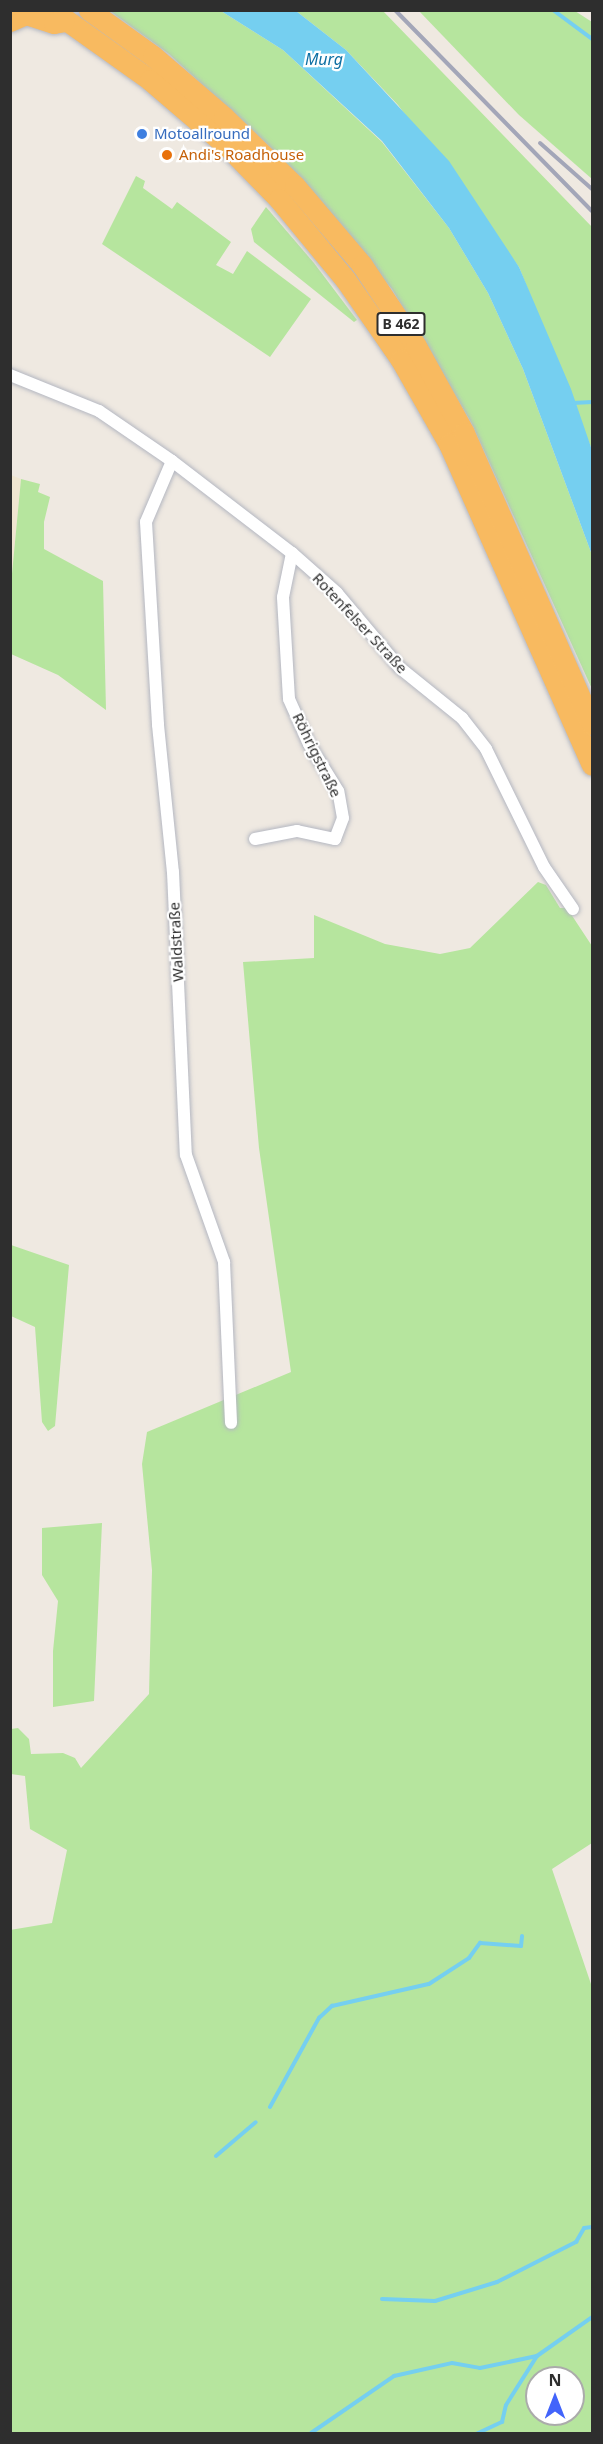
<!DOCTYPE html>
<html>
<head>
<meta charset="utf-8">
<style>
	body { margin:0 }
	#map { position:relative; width:603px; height:2444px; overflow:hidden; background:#efe9e1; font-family:"Noto Sans",sans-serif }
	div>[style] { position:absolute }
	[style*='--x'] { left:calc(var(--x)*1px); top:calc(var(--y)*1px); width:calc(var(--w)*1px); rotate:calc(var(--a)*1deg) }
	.education>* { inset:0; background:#f0e6d1 }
	.green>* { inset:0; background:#b6e59e }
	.water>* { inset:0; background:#75cff0 }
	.stream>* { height:4px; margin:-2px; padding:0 2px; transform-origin:2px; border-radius:2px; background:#75cff0 }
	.roads { filter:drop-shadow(0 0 2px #b4b7c1) drop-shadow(0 0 2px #b4b7c1) }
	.minor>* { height:12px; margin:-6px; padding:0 6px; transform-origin:6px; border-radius:6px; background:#fff }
	.trunk>* { height:21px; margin:-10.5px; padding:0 10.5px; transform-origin:10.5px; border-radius:10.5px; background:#f8ba60 }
	.rail>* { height:4px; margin:-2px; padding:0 2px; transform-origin:2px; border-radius:2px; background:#a3a6b8 }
	.dots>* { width:16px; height:16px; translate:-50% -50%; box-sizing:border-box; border:3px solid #fff; border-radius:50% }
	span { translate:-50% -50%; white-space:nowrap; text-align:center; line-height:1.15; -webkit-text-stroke:4.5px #fff; paint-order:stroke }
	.shield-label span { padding:2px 4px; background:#fff; border:2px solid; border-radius:4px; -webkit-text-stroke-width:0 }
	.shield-label { font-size:14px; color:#2e2e2e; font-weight:700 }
	.shop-label { font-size:15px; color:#366cbe }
	.left { translate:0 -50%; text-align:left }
	.food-label { font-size:15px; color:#c56008 }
	.street-label { font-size:15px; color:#2e2e2e }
	.water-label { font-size:16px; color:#0d6fa3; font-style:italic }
	.frame { position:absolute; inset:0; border:12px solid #2e2e2e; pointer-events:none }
	.north { position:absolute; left:525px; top:2366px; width:60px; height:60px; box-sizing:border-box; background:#fff; border:2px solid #ababab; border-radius:50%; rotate:0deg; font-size:16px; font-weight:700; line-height:24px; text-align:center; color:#2e2e2e }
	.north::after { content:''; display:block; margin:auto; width:21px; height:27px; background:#4264fb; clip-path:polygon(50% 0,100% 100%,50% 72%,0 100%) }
</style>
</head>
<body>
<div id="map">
	<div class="education">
		<div style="clip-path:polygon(11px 475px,21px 479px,11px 584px)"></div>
	</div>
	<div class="green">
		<div style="clip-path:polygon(110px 11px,221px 11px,283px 50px,382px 142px,449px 228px,488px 293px,523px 369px,592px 555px,592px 689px,471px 422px,392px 289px,268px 145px,169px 54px)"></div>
		<div style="clip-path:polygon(296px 11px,383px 11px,592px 227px,592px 450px,519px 267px,398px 105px,346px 50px)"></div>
		<div style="clip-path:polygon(419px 11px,575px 11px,592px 22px,592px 179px,519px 115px)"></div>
		<div style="clip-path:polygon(136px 176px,145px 181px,143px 188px,172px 209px,177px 202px,231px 242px,216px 265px,233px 274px,247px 251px,311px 299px,270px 357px,102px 244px)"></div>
		<div style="clip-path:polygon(266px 207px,314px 263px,357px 320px,354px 322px,254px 242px,251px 229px)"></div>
		<div style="clip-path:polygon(21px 479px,40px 484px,38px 492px,50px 497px,44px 522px,44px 549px,103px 581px,106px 710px,58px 675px,11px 654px,11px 584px)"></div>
		<div style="clip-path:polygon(evenodd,538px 882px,546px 885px,560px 908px,567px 908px,592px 946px,592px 1843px,552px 1869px,592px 1987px,592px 2433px,11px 2433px,10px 1930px,52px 1923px,67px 1850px,30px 1829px,25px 1776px,11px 1774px,11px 1729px,18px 1728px,29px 1739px,31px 1754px,63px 1753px,75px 1758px,81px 1768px,149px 1694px,152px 1570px,142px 1464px,147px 1432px,291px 1372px,259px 1148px,243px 962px,314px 958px,314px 915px,385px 944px,440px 954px,470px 948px,538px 882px,537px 2378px,573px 2378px,573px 2414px,537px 2414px,537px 2378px)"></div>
		<div style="clip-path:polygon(11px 1245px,69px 1265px,55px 1426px,48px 1431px,42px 1422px,35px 1327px,11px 1316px)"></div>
		<div style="clip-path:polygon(102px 1523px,94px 1701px,53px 1707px,53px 1651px,58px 1601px,42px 1575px,42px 1528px)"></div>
	</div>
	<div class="water">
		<div style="clip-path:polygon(221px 11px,296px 11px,346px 50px,449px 161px,519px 267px,571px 389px,592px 450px,592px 555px,523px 369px,488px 293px,449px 228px,382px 141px,283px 50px)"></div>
	</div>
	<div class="stream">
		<div style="--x:553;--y:10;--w:49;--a:36.6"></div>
		<div style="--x:573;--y:403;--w:19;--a:-3"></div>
		<div style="--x:270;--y:2107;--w:102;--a:-61.2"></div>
		<div style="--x:319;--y:2018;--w:18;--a:-43"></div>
		<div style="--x:332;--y:2006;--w:99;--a:-12.8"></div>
		<div style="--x:429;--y:1984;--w:48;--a:-33"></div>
		<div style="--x:469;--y:1958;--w:19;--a:-54"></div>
		<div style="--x:480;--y:1943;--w:41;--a:4.2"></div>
		<div style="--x:521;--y:1946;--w:10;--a:-84"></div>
		<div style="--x:216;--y:2156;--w:52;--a:-40.4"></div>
		<div style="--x:382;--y:2299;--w:53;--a:2.2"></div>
		<div style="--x:435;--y:2301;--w:65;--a:-17"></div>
		<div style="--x:497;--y:2282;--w:89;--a:-26.9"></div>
		<div style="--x:576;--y:2242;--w:16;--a:-60"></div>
		<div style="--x:584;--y:2228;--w:8;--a:-7"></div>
		<div style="--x:311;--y:2433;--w:101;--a:-34.5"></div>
		<div style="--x:394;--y:2376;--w:59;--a:-12.6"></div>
		<div style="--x:452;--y:2363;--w:28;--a:10"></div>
		<div style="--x:480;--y:2368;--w:58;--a:-11.9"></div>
		<div style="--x:476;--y:2434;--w:29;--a:-25"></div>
		<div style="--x:502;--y:2422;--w:17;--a:-77"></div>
		<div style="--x:506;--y:2405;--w:58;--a:-57.7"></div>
		<div style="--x:537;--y:2356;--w:67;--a:-35.3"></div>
	</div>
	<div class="roads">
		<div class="minor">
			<div style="--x:10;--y:375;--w:96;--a:22"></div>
			<div style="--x:99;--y:411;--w:88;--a:34.4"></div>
			<div style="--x:172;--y:461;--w:151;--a:37.5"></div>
			<div style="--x:292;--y:553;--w:60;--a:41.6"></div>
			<div style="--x:337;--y:593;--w:98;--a:50"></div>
			<div style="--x:400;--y:668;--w:80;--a:38.9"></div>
			<div style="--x:462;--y:718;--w:39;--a:52"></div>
			<div style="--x:486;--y:749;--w:131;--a:63.8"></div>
			<div style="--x:544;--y:867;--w:51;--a:55.4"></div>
			<div style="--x:172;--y:461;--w:66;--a:113.1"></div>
			<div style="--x:146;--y:522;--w:203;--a:86.6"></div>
			<div style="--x:158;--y:725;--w:148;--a:84.2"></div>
			<div style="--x:173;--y:872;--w:283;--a:87.4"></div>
			<div style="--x:186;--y:1155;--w:114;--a:70.4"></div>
			<div style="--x:224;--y:1262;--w:161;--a:87.5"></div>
			<div style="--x:255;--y:839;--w:43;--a:-10.8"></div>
			<div style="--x:297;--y:831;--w:39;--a:12"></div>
			<div style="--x:335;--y:839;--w:22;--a:-69"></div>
			<div style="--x:343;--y:818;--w:27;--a:-100"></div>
			<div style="--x:338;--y:791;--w:55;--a:-121.7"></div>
			<div style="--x:309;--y:744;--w:49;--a:-114"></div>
			<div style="--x:289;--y:699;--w:102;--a:-93.4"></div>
			<div style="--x:283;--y:597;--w:45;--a:-78.4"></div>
		</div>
		<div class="trunk">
			<div style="--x:52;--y:10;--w:120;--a:35.5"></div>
			<div style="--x:150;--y:80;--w:101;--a:40.6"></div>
			<div style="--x:227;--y:146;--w:74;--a:45.5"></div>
			<div style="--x:279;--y:199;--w:104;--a:50.5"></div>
			<div style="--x:345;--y:279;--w:98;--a:55.3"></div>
			<div style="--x:401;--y:360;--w:97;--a:60.3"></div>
			<div style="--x:449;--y:444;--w:351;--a:66"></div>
			<div style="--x:89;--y:10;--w:79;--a:35.7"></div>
			<div style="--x:153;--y:56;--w:94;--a:40.7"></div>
			<div style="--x:224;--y:117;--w:99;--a:44.2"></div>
			<div style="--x:295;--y:186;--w:104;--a:49.7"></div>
			<div style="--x:362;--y:265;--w:97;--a:56.3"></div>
			<div style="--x:416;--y:346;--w:99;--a:61.1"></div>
			<div style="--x:464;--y:433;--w:318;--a:66.3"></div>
			<div style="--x:10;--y:21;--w:17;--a:-24"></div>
			<div style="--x:26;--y:14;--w:29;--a:18"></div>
			<div style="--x:54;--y:23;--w:10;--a:-11"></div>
		</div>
	</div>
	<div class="rail">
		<div style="--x:395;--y:10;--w:281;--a:45.6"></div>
		<div style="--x:540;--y:143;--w:69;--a:41.5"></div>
	</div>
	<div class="dots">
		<div style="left:142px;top:134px;background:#3f7fe0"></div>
		<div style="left:167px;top:155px;background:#e8710a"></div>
	</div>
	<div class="shield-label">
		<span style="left:401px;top:324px">B 462</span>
	</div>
	<div class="shop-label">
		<span class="left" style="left:154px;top:134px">Motoallround</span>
	</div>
	<div class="food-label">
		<span class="left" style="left:179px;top:155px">Andi's Roadhouse</span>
	</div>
	<div class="street-label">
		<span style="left:360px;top:623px;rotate:47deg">Rotenfelser Straße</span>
		<span style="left:317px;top:755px;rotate:64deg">Röhrigstraße</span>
		<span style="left:176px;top:942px;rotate:-93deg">Waldstraße</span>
	</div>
	<div class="water-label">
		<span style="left:324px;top:59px">Murg</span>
	</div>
	<div class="frame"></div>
	<div class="north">N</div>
</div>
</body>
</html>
